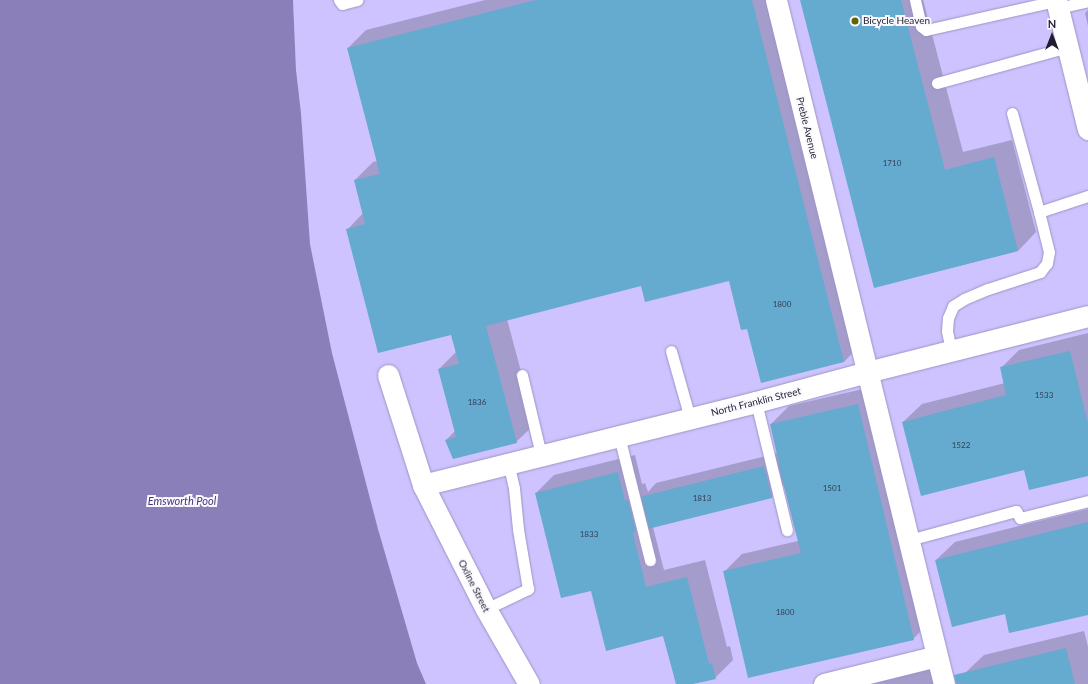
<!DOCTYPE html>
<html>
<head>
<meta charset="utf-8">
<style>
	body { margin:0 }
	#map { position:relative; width:1088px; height:684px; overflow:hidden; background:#d9d2fc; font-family:Lato,sans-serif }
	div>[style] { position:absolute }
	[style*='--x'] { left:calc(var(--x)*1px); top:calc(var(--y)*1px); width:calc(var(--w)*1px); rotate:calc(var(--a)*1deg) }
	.built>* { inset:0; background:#cec3fe }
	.water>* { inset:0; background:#8b7fba }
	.shadow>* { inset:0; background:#0003 }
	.building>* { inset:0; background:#65aacf; transform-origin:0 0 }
	.roads { filter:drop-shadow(0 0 1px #9d94c5) drop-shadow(0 0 1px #9d94c5) }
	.service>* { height:11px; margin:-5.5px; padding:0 5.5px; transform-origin:5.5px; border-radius:5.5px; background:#fff }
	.minor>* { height:21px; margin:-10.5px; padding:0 10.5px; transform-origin:10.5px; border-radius:10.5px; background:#fff }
	.dots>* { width:11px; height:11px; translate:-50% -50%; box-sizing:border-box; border:2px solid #faf9fe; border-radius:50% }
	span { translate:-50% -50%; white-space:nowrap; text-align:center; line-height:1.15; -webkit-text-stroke:4px #faf9fe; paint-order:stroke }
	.number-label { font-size:8px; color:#334158 }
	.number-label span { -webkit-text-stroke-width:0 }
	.poi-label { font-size:10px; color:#221e31 }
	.left { translate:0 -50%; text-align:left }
	.street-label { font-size:10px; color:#221e31 }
	.water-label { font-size:11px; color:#48337c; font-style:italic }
	.north { position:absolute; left:1032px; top:16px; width:40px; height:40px; -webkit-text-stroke:3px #faf9fe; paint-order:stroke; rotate:0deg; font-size:11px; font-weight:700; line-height:16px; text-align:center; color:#221e31 }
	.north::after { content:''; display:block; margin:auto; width:14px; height:18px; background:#221e31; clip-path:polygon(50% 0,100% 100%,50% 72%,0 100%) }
</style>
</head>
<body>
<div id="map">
	<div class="built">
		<div style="clip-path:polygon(293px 0,1088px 0,1088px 684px,426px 684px,417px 663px,378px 529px,332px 353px,310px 244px,301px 113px,296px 70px)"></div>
	</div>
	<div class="water">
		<div style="clip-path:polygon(0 0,293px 0,296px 70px,301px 113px,310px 244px,332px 353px,378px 529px,417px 663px,426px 684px,0 684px)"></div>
	</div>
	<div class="shadow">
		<div style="clip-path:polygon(485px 0,774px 0,862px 343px,844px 362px,748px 327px,730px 280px,642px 285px,507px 319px,535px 424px,516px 442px,446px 440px,455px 431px,439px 369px,456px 352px,451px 333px,347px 230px,363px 213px,355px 180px,373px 162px,377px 161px,348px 48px,366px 30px)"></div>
		<div style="clip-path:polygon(801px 0,923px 0,963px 152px,1012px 140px,1036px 232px,1018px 251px,875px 287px)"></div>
		<div style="clip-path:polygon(1088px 10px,1088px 26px,1085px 13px)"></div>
		<div style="clip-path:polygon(1088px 333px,1088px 475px,1025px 468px,903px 422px,922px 404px,1005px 383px,1001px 368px,1019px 350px)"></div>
		<div style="clip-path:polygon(876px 386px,931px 621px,913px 639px,724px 572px,742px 554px,798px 541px,784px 485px,772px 497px,653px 527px,664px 570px,705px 560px,727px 647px,730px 646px,733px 660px,715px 678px,688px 684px,677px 684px,663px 635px,592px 590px,536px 493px,554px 475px,635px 455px,642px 484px,645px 483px,648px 492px,656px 483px,778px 453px,771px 424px,789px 406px)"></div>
		<div style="clip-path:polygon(1088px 509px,1088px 613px,1005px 613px,936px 560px,955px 542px)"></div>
		<div style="clip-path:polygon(1084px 631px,1088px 647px,1088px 684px,968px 684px,965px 673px,984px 655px)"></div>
		<div style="clip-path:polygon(939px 665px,944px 684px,864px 684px)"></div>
	</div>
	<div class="building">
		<div style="clip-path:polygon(536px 0,752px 0,844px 362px,761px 383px,747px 329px,741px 330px,729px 281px,645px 302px,641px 286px,486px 326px,517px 443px,453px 459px,445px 440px,456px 437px,438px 369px,459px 364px,451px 335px,378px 353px,346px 229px,365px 224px,354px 180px,380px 174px,347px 48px)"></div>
		<div style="clip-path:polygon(800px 0,901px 0,945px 170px,994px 157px,1018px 251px,874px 288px)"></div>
		<div style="clip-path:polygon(1070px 351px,1088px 424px,1088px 476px,1029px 490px,1024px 470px,921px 496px,902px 422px,1006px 395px,1000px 367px)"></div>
		<div style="clip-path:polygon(858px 404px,914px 640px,748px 678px,723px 571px,801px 553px,778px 463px,779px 463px,770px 424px)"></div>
		<div style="left:764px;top:466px;width:33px;height:127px;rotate:76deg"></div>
		<div style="clip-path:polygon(618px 472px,625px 501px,628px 500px,636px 532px,633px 533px,646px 587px,687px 577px,709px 664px,712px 663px,716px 679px,693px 684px,676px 684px,663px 636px,606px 651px,591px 591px,561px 598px,535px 493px)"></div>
		<div style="clip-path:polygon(1088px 522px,1088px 615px,1009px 633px,1005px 614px,952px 627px,935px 560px)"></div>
		<div style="clip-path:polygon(1066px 648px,1075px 684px,956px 684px,954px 675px)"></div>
	</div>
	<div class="roads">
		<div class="service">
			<div style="--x:339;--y:0;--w:5;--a:53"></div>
			<div style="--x:342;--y:4;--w:16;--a:-15"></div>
			<div style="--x:915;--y:0;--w:27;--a:77"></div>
			<div style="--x:921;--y:26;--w:6;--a:39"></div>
			<div style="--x:926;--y:30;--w:133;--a:-12.6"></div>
			<div style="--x:1058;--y:8;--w:31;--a:-13"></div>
			<div style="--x:937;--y:83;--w:136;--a:-15.4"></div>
			<div style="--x:1012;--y:113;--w:103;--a:74.7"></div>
			<div style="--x:1039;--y:212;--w:52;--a:-18.1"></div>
			<div style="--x:951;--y:350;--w:19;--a:-102"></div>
			<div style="--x:947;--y:331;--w:13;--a:-86"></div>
			<div style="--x:948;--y:318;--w:13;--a:-67"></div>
			<div style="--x:953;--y:306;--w:13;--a:-32"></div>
			<div style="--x:964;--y:299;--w:26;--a:-23"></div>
			<div style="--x:988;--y:289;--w:55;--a:-18.1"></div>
			<div style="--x:1040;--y:272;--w:11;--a:-52"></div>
			<div style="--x:1047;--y:263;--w:11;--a:-80"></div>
			<div style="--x:1049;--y:252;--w:41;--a:-104"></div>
			<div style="--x:671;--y:351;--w:70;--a:74.2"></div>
			<div style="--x:522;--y:375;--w:82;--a:76.6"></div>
			<div style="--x:756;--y:402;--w:132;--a:76.4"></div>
			<div style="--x:619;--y:436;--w:128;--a:76"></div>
			<div style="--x:909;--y:540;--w:111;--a:-15.2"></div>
			<div style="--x:1016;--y:511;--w:8;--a:60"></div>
			<div style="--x:1020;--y:518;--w:70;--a:-14"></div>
			<div style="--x:486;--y:609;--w:47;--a:-25.5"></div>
			<div style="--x:528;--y:589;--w:61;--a:-99.5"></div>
			<div style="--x:518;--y:529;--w:41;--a:-95.6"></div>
			<div style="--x:514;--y:488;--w:26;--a:-103"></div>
		</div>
		<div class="minor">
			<div style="--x:776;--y:0;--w:704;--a:76.2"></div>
			<div style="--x:1056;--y:0;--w:133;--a:76.1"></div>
			<div style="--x:388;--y:375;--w:115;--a:72.3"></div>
			<div style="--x:423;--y:485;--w:139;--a:63.1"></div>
			<div style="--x:486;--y:609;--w:86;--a:60.2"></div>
			<div style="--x:423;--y:485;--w:343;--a:-14"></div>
			<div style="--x:756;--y:402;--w:115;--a:-15.1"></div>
			<div style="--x:867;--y:372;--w:228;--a:-14.2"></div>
			<div style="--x:824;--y:684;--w:116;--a:-13.9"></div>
		</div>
	</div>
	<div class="dots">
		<div style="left:855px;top:21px;background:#5f6300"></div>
	</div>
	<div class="number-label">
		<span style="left:892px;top:164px">1710</span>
		<span style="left:782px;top:305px">1800</span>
		<span style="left:1044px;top:396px">1533</span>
		<span style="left:477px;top:403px">1836</span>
		<span style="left:961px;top:446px">1522</span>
		<span style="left:832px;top:489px">1501</span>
		<span style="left:702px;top:499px">1813</span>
		<span style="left:589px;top:535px">1833</span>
		<span style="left:785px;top:613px">1800</span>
	</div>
	<div class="poi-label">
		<span class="left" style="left:863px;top:21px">Bicycle Heaven</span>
	</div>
	<div class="street-label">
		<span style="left:807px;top:128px;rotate:76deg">Preble Avenue</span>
		<span style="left:756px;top:402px;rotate:-14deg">North Franklin Street</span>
		<span style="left:474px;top:586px;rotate:63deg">Oxline Street</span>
	</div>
	<div class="water-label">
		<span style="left:182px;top:501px">Emsworth Pool</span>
	</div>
	<div class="north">N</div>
</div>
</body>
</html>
